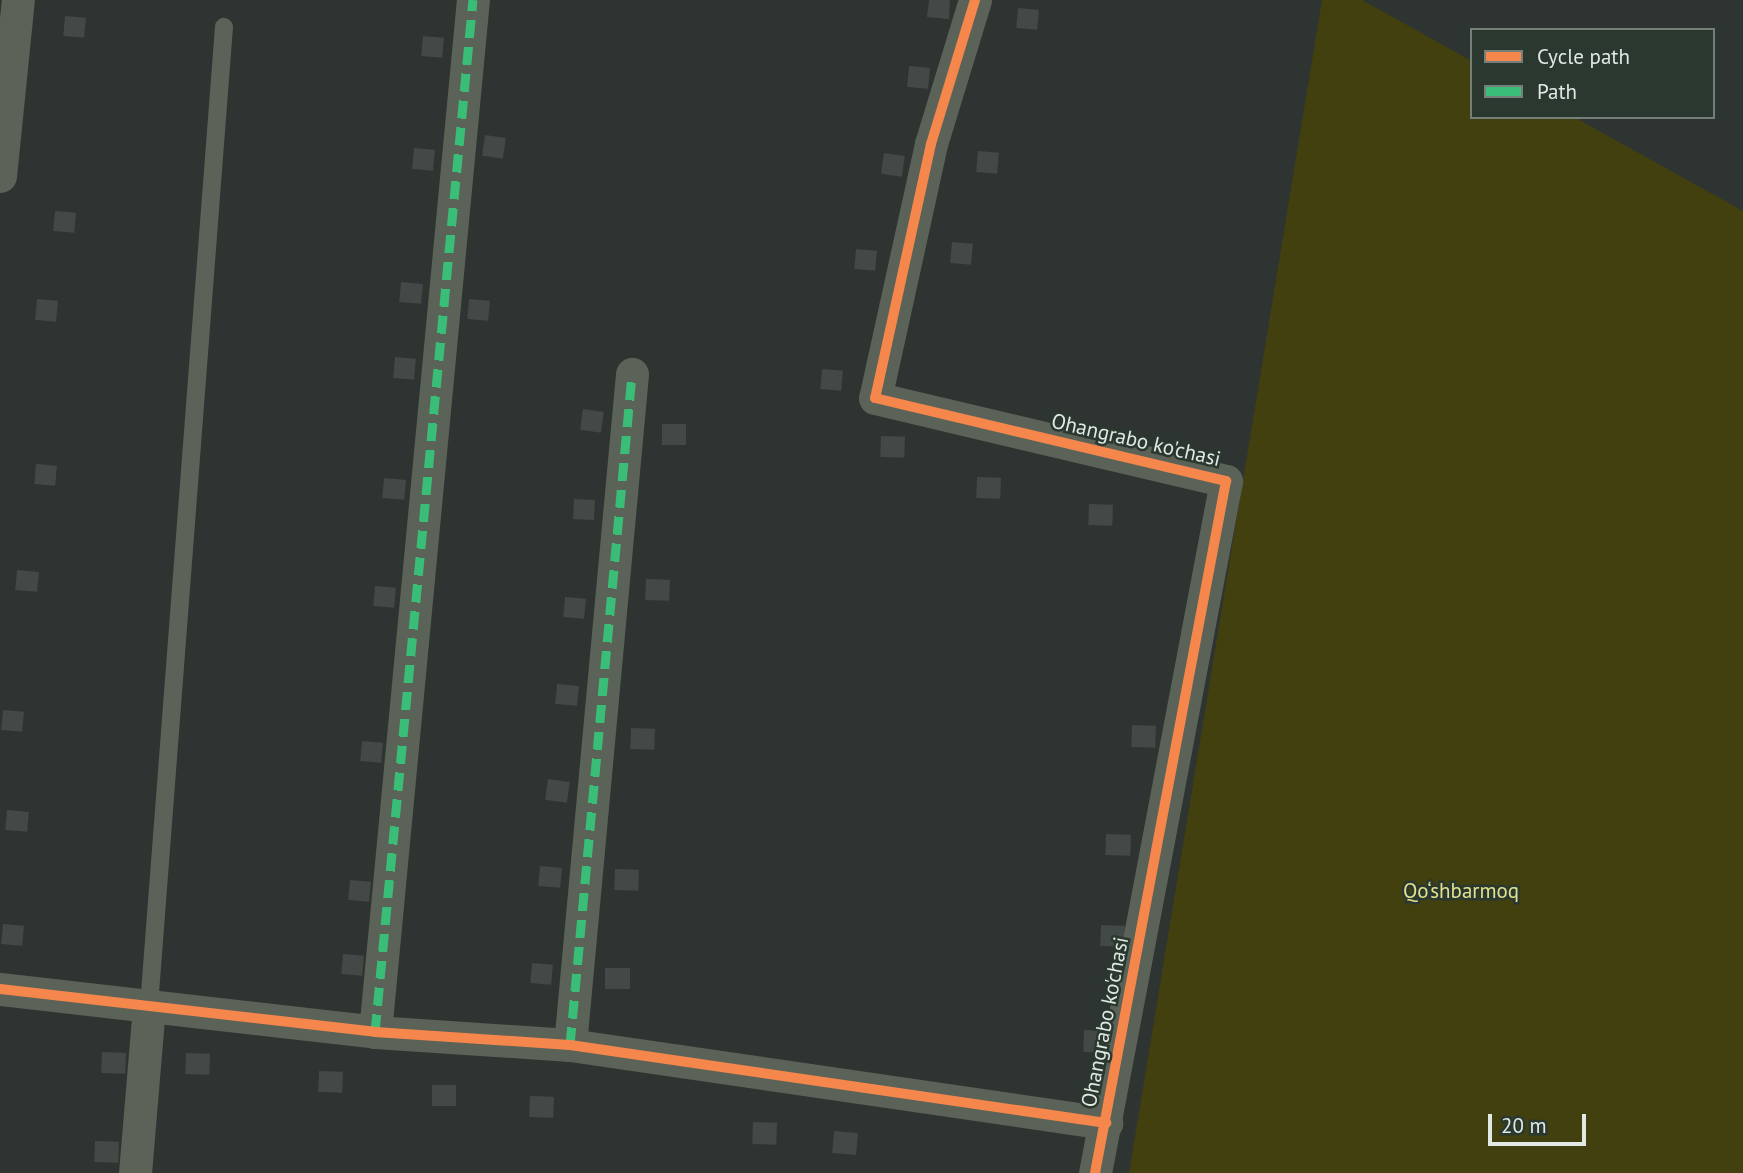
<!DOCTYPE html>
<html>
<head>
<meta charset="utf-8">
<style>
	body { margin:0 }
	#map { position:relative; width:1743px; height:1173px; overflow:hidden; background:#2e3431; font-family:"PT Sans",sans-serif }
	div>[style] { position:absolute }
	[style*='--x'] { left:calc(var(--x)*1px); top:calc(var(--y)*1px); width:calc(var(--w)*1px); rotate:calc(var(--a)*1deg) }
	.green>* { inset:0; background:#42400e }
	.building>* { inset:0; background:#424947; transform-origin:0 0 }
	.service>* { height:18px; margin:-9px; padding:0 9px; transform-origin:9px; border-radius:9px; background:#5b6257 }
	.minor>* { height:33px; margin:-16.5px; padding:0 16.5px; transform-origin:16.5px; border-radius:16.5px; background:#5b6257 }
	.quiet>* { height:9px; margin-top:-4.5px; transform-origin:0; background:repeating-linear-gradient(90deg,#3abd76 0 18px,transparent 0 27px) }
	.cycleway>* { height:10px; margin:-5px; padding:0 5px; transform-origin:5px; border-radius:5px; background:#f5874c }
	span { translate:-50% -50%; white-space:nowrap; text-align:center; line-height:1.15; -webkit-text-stroke:5px #2a3830; paint-order:stroke }
	.street-label { font-size:21px; color:#e0e9e4 }
	.park-label { font-size:21px; color:#e2e08b }
	.legend { position:absolute; left:1470px; top:28px; width:245px; height:91px; box-sizing:border-box; background:#2a3830; border:2px solid #737f78; margin:0; padding:9px 12px; list-style:none; font-size:21px; color:#e0e9e4 }
	.legend li { display:flex; align-items:center; gap:14px; height:35px }
	.legend b { width:35px; border:2px solid #737f78 }
	.scale { position:absolute; left:1488px; top:1114px; width:98px; height:32px; box-sizing:border-box; border:4px solid #e0e9e4; border-top:0; padding-left:9px; font-size:21px; line-height:24px; white-space:nowrap; color:#e0e9e4; -webkit-text-stroke:5px #2a3830; paint-order:stroke }
</style>
</head>
<body>
<div id="map">
	<div class="green">
		<div style="clip-path:polygon(1322px 0,1362px 0,1472px 61px,1472px 117px,1574px 117px,1743px 211px,1743px 1173px,1129px 1173px)"></div>
	</div>
	<div class="building">
		<div style="clip-path:polygon(929px 0,950px 0,949px 19px,927px 17px)"></div>
		<div style="left:1018px;top:8px;width:21px;height:20px;rotate:5deg"></div>
		<div style="left:65px;top:16px;width:21px;height:20px;rotate:5deg"></div>
		<div style="left:423px;top:36px;width:21px;height:20px;rotate:5deg"></div>
		<div style="left:909px;top:66px;width:21px;height:21px;rotate:5deg"></div>
		<div style="left:485px;top:135px;width:21px;height:21px;rotate:8deg"></div>
		<div style="left:414px;top:148px;width:21px;height:21px;rotate:5deg"></div>
		<div style="left:978px;top:151px;width:21px;height:21px;rotate:5deg"></div>
		<div style="left:884px;top:153px;width:21px;height:21px;rotate:8deg"></div>
		<div style="left:55px;top:211px;width:21px;height:20px;rotate:5deg"></div>
		<div style="left:952px;top:242px;width:21px;height:21px;rotate:5deg"></div>
		<div style="left:856px;top:249px;width:21px;height:20px;rotate:5deg"></div>
		<div style="left:401px;top:282px;width:22px;height:20px;rotate:5deg"></div>
		<div style="left:37px;top:299px;width:21px;height:21px;rotate:5deg"></div>
		<div style="left:469px;top:299px;width:21px;height:20px;rotate:5deg"></div>
		<div style="left:395px;top:357px;width:21px;height:21px;rotate:5deg"></div>
		<div style="left:822px;top:369px;width:21px;height:20px;rotate:5deg"></div>
		<div style="left:583px;top:409px;width:21px;height:21px;rotate:8deg"></div>
		<div style="left:662px;top:424px;width:24px;height:21px"></div>
		<div style="left:881px;top:436px;width:24px;height:21px;rotate:2deg"></div>
		<div style="left:36px;top:464px;width:21px;height:20px;rotate:5deg"></div>
		<div style="left:977px;top:477px;width:24px;height:21px;rotate:2deg"></div>
		<div style="left:384px;top:478px;width:22px;height:20px;rotate:5deg"></div>
		<div style="left:574px;top:499px;width:21px;height:20px;rotate:3deg"></div>
		<div style="left:1089px;top:504px;width:24px;height:21px;rotate:2deg"></div>
		<div style="left:17px;top:570px;width:22px;height:20px;rotate:5deg"></div>
		<div style="left:646px;top:579px;width:24px;height:21px;rotate:2deg"></div>
		<div style="left:375px;top:586px;width:21px;height:20px;rotate:5deg"></div>
		<div style="left:565px;top:597px;width:21px;height:20px;rotate:5deg"></div>
		<div style="left:557px;top:684px;width:22px;height:20px;rotate:5deg"></div>
		<div style="left:3px;top:710px;width:21px;height:20px;rotate:5deg"></div>
		<div style="left:1132px;top:725px;width:24px;height:22px;rotate:2deg"></div>
		<div style="left:631px;top:728px;width:24px;height:21px;rotate:2deg"></div>
		<div style="left:362px;top:741px;width:21px;height:20px;rotate:5deg"></div>
		<div style="left:548px;top:779px;width:22px;height:21px;rotate:8deg"></div>
		<div style="left:7px;top:810px;width:22px;height:20px;rotate:5deg"></div>
		<div style="left:1106px;top:834px;width:25px;height:21px;rotate:2deg"></div>
		<div style="left:540px;top:866px;width:22px;height:20px;rotate:5deg"></div>
		<div style="left:615px;top:869px;width:24px;height:21px;rotate:2deg"></div>
		<div style="left:350px;top:880px;width:21px;height:20px;rotate:5deg"></div>
		<div style="left:3px;top:924px;width:21px;height:20px;rotate:5deg"></div>
		<div style="left:1101px;top:925px;width:24px;height:21px;rotate:2deg"></div>
		<div style="left:343px;top:954px;width:21px;height:20px;rotate:5deg"></div>
		<div style="left:532px;top:963px;width:21px;height:20px;rotate:5deg"></div>
		<div style="left:605px;top:968px;width:25px;height:21px"></div>
		<div style="left:1084px;top:1030px;width:24px;height:22px;rotate:2deg"></div>
		<div style="left:102px;top:1052px;width:24px;height:21px;rotate:2deg"></div>
		<div style="left:186px;top:1053px;width:24px;height:21px;rotate:2deg"></div>
		<div style="left:319px;top:1071px;width:24px;height:21px;rotate:2deg"></div>
		<div style="left:432px;top:1085px;width:24px;height:21px"></div>
		<div style="left:530px;top:1096px;width:24px;height:21px;rotate:2deg"></div>
		<div style="left:753px;top:1122px;width:24px;height:22px;rotate:2deg"></div>
		<div style="left:834px;top:1131px;width:24px;height:22px;rotate:5deg"></div>
		<div style="left:95px;top:1141px;width:24px;height:21px;rotate:2deg"></div>
	</div>
	<div class="service">
		<div style="--x:149;--y:1006;--w:982;--a:-85.62"></div>
	</div>
	<div class="minor">
		<div style="--x:975;--y:0;--w:151;--a:107"></div>
		<div style="--x:931;--y:144;--w:260;--a:102.4"></div>
		<div style="--x:875;--y:398;--w:361;--a:13.3"></div>
		<div style="--x:1226;--y:481;--w:704;--a:100.72"></div>
		<div style="--x:0;--y:176;--w:177;--a:-84.2"></div>
		<div style="--x:0;--y:989;--w:377;--a:6.5"></div>
		<div style="--x:375;--y:1032;--w:195;--a:3.8"></div>
		<div style="--x:570;--y:1045;--w:542;--a:8.28"></div>
		<div style="--x:375;--y:1032;--w:1037;--a:-84.58"></div>
		<div style="--x:570;--y:1045;--w:674;--a:-84.72"></div>
		<div style="--x:135;--y:1173;--w:168;--a:-85.2"></div>
	</div>
	<div class="quiet">
		<div style="--x:375;--y:1032;--w:1037;--a:-84.58"></div>
		<div style="--x:570;--y:1045;--w:674;--a:-84.72"></div>
	</div>
	<div class="cycleway">
		<div style="--x:975;--y:0;--w:151;--a:107"></div>
		<div style="--x:931;--y:144;--w:260;--a:102.4"></div>
		<div style="--x:875;--y:398;--w:361;--a:13.3"></div>
		<div style="--x:1226;--y:481;--w:704;--a:100.72"></div>
		<div style="--x:0;--y:989;--w:377;--a:6.5"></div>
		<div style="--x:375;--y:1032;--w:195;--a:3.8"></div>
		<div style="--x:570;--y:1045;--w:542;--a:8.28"></div>
	</div>
	<div class="street-label">
		<span style="left:1136px;top:440px;rotate:13deg">Ohangrabo ko'chasi</span>
		<span style="left:1105px;top:1022px;rotate:-79deg">Ohangrabo ko'chasi</span>
	</div>
	<div class="park-label">
		<span style="left:1461px;top:891px">Qo‘shbarmoq</span>
	</div>
	<ul class="legend">
	<li><b style="height:9px;background:#f5874c"></b>Cycle path</li>
	<li><b style="height:9px;background:#3abd76"></b>Path</li>
	</ul>
	<div class="scale">20 m</div>
</div>
</body>
</html>
